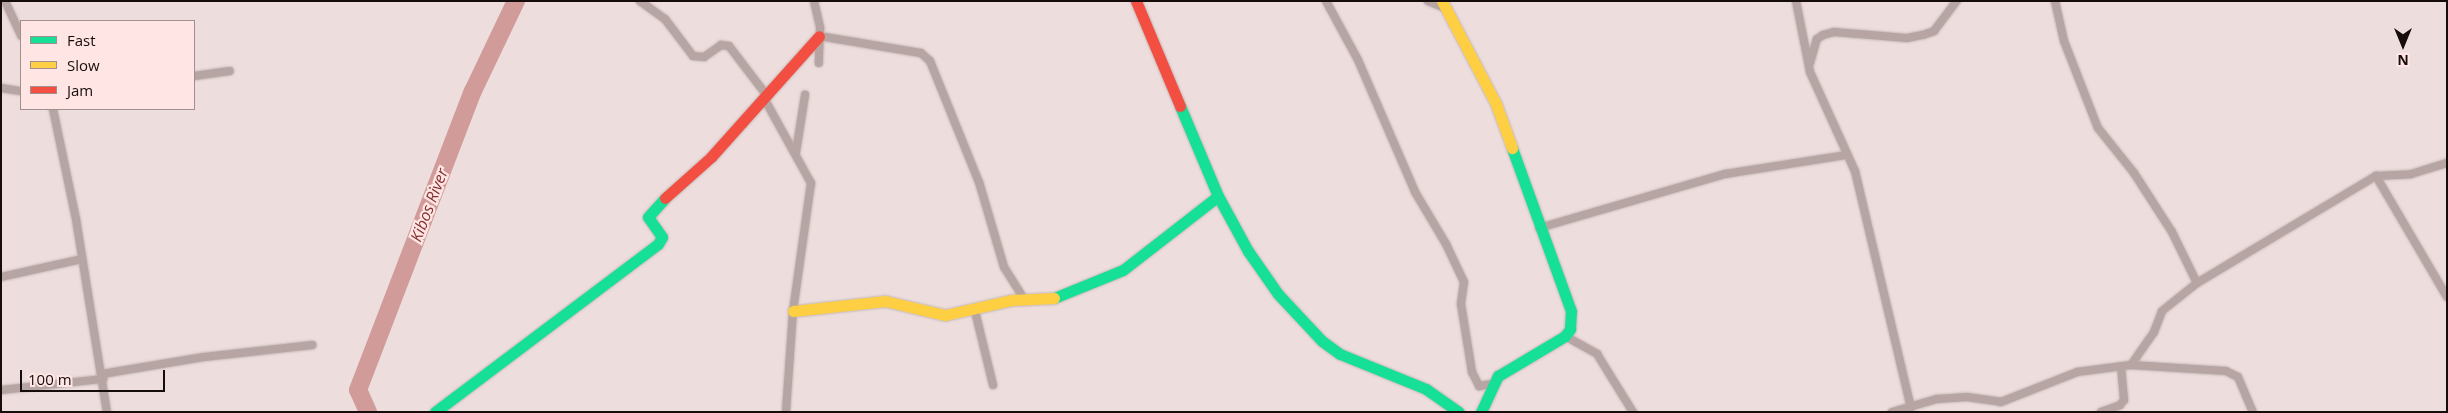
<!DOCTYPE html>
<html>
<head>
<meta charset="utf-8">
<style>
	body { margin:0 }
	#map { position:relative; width:2448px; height:413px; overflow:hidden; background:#edd; font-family:"Open Sans",sans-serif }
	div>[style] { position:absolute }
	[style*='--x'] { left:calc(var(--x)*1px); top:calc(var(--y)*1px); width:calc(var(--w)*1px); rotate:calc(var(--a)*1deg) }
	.river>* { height:18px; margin:-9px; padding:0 9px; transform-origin:9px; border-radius:9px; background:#d09b98 }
	.roads { filter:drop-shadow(0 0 1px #c5b9b9) drop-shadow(0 0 1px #c5b9b9) }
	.street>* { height:8px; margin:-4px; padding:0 4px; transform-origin:4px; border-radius:4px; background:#b7a5a3 }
	.fast>* { height:11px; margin:-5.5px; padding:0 5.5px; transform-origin:5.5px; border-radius:5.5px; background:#16e098 }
	.slow>* { height:11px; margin:-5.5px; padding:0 5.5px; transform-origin:5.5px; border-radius:5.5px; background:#ffcf43 }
	.jam>* { height:11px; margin:-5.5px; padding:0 5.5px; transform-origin:5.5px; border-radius:5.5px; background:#f24e42 }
	span { translate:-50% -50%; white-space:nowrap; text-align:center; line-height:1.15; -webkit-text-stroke:4.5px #ffe6e4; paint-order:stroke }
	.water-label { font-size:16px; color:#863232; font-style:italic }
	.frame { position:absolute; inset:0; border:2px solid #160c0b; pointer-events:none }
	.legend { position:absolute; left:20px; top:20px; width:175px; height:90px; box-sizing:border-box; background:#ffe6e4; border:1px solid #a28f8d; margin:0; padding:6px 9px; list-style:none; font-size:15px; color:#160c0b }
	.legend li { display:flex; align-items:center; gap:10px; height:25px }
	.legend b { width:25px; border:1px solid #a28f8d }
	.north { position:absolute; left:2378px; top:20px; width:50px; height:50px; -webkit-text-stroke:4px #ffe6e4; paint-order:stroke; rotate:180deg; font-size:14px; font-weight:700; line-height:20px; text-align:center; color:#160c0b }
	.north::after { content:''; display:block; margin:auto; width:18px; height:22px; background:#160c0b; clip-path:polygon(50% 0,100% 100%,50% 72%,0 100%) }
	.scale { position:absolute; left:20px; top:370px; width:145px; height:22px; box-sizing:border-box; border:2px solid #160c0b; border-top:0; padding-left:6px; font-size:15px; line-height:18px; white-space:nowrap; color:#160c0b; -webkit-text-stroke:4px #ffe6e4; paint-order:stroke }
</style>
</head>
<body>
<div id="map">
	<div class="river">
		<div style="--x:368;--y:412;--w:24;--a:-114"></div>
		<div style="--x:358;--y:390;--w:320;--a:-69"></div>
		<div style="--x:473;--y:91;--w:100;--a:-64.5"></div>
	</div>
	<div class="roads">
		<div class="street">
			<div style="--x:5;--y:1;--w:38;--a:65"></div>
			<div style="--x:640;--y:1;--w:31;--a:36"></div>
			<div style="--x:665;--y:19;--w:46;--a:52.9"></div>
			<div style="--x:693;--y:56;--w:11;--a:5"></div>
			<div style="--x:704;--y:57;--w:21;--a:-35"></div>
			<div style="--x:721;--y:45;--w:8;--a:7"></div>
			<div style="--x:729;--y:46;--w:64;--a:52.6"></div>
			<div style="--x:814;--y:1;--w:28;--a:77"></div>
			<div style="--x:820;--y:28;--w:35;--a:92"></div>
			<div style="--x:1326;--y:1;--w:67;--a:61.5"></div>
			<div style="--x:1358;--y:60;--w:144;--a:66.6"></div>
			<div style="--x:1415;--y:192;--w:61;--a:59.2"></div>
			<div style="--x:1446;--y:244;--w:42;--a:64.7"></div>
			<div style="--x:1464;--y:282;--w:22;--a:98"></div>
			<div style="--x:1461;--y:304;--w:69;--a:80.8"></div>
			<div style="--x:1472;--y:372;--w:16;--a:63"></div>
			<div style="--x:1479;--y:386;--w:13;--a:-9"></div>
			<div style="--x:1428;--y:1;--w:16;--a:22"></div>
			<div style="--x:1796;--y:1;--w:72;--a:78.8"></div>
			<div style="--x:1810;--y:72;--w:109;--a:65.6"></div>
			<div style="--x:1855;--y:171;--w:243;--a:76.7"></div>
			<div style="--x:2055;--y:1;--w:41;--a:77.3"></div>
			<div style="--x:2064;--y:41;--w:93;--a:68.7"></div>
			<div style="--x:2098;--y:128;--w:58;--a:51.3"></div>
			<div style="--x:2134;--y:173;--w:70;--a:57.2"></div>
			<div style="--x:2172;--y:232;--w:57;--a:63.9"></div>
			<div style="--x:819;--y:36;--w:103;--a:9.5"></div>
			<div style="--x:921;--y:53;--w:12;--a:42"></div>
			<div style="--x:930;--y:61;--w:131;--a:68"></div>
			<div style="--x:979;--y:182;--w:89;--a:73.6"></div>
			<div style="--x:1004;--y:267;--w:38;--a:58"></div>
			<div style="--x:1810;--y:63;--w:25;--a:-74"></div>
			<div style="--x:1817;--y:39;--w:7;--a:-34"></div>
			<div style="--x:1823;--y:35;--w:11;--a:-15"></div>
			<div style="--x:1834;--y:32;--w:73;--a:4.7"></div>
			<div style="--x:1907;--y:38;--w:16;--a:-11"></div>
			<div style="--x:1923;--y:35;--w:12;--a:-20"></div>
			<div style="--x:1934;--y:31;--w:38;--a:-53"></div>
			<div style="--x:194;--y:76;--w:36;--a:-8"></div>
			<div style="--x:1;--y:88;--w:20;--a:9"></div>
			<div style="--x:765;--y:100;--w:95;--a:61"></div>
			<div style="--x:811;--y:183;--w:129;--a:98"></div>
			<div style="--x:793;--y:311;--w:101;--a:94"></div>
			<div style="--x:53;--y:109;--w:112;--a:78.2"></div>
			<div style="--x:76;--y:219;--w:195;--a:80.9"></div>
			<div style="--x:796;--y:152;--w:58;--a:-81"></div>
			<div style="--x:2376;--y:176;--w:35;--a:-3"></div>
			<div style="--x:2411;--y:174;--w:38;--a:-17"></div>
			<div style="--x:1539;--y:228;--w:194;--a:-16.2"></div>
			<div style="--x:1725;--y:174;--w:122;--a:-8.9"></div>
			<div style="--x:1;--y:277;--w:83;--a:-12.5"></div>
			<div style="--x:975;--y:311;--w:76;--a:76.3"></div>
			<div style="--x:1565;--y:336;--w:37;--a:29"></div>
			<div style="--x:1597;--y:354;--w:68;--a:58.2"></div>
			<div style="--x:2131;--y:365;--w:40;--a:-55.1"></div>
			<div style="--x:2154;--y:332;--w:22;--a:-69"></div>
			<div style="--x:2162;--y:311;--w:45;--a:-38.7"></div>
			<div style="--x:2197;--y:283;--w:209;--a:-30.9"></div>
			<div style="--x:2376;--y:176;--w:140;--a:59.6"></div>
			<div style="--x:102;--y:374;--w:103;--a:-9.5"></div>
			<div style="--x:204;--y:357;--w:109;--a:-6.3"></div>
			<div style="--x:1;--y:390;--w:103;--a:-6.2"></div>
			<div style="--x:1892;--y:412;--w:47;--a:-16.1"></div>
			<div style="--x:1937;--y:399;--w:30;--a:-4"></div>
			<div style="--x:1967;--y:397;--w:34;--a:8"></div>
			<div style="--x:2001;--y:402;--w:82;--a:-21.5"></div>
			<div style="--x:2077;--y:372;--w:54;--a:-7.4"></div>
			<div style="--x:2131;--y:365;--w:95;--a:3.6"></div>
			<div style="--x:2226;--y:371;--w:13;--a:27"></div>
			<div style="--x:2238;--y:377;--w:38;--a:67"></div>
			<div style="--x:2101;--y:412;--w:20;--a:-20"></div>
			<div style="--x:2120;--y:405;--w:6;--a:-51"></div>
			<div style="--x:2124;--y:400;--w:34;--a:-95"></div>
		</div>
		<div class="fast">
			<div style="--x:1180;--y:106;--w:98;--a:67.1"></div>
			<div style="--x:1218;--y:196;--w:63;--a:61.4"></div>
			<div style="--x:1248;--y:251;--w:52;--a:55.1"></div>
			<div style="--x:1278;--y:294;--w:64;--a:46.9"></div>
			<div style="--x:1322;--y:341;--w:22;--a:36"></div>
			<div style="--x:1340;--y:354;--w:93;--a:22.1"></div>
			<div style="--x:1426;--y:389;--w:40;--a:34.9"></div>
			<div style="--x:1054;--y:298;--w:74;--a:-22.1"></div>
			<div style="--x:1123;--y:270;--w:120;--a:-37.9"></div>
			<div style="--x:435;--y:412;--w:279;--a:-37"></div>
			<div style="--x:658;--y:244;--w:8;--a:-60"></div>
			<div style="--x:662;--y:237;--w:24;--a:-125"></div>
			<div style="--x:648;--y:217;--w:25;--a:-48"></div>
			<div style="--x:1481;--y:412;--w:40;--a:-65"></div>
			<div style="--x:1498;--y:376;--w:78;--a:-30.8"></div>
			<div style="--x:1565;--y:336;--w:9;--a:-54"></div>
			<div style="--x:1570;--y:329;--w:18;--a:-87"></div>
			<div style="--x:1571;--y:311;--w:173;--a:-109.9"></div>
		</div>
		<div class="slow">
			<div style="--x:1442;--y:1;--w:116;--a:62.3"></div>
			<div style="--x:1496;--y:104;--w:47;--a:70"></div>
			<div style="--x:793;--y:311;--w:93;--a:-6.2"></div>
			<div style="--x:885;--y:301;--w:62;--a:13.1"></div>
			<div style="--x:945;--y:315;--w:69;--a:-12.6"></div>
			<div style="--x:1012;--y:300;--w:42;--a:-2.7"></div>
		</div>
		<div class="jam">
			<div style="--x:1136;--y:1;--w:114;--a:67.3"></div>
			<div style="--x:665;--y:198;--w:62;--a:-41.7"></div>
			<div style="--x:711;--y:157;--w:162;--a:-48.2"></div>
		</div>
	</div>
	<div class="water-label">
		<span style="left:429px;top:205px;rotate:-69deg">Kibos River</span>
	</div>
	<div class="frame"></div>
	<ul class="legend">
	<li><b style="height:6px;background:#16e098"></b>Fast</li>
	<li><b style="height:6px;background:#ffcf43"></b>Slow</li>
	<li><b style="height:6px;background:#f24e42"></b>Jam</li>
	</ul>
	<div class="north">N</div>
	<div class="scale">100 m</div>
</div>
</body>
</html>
